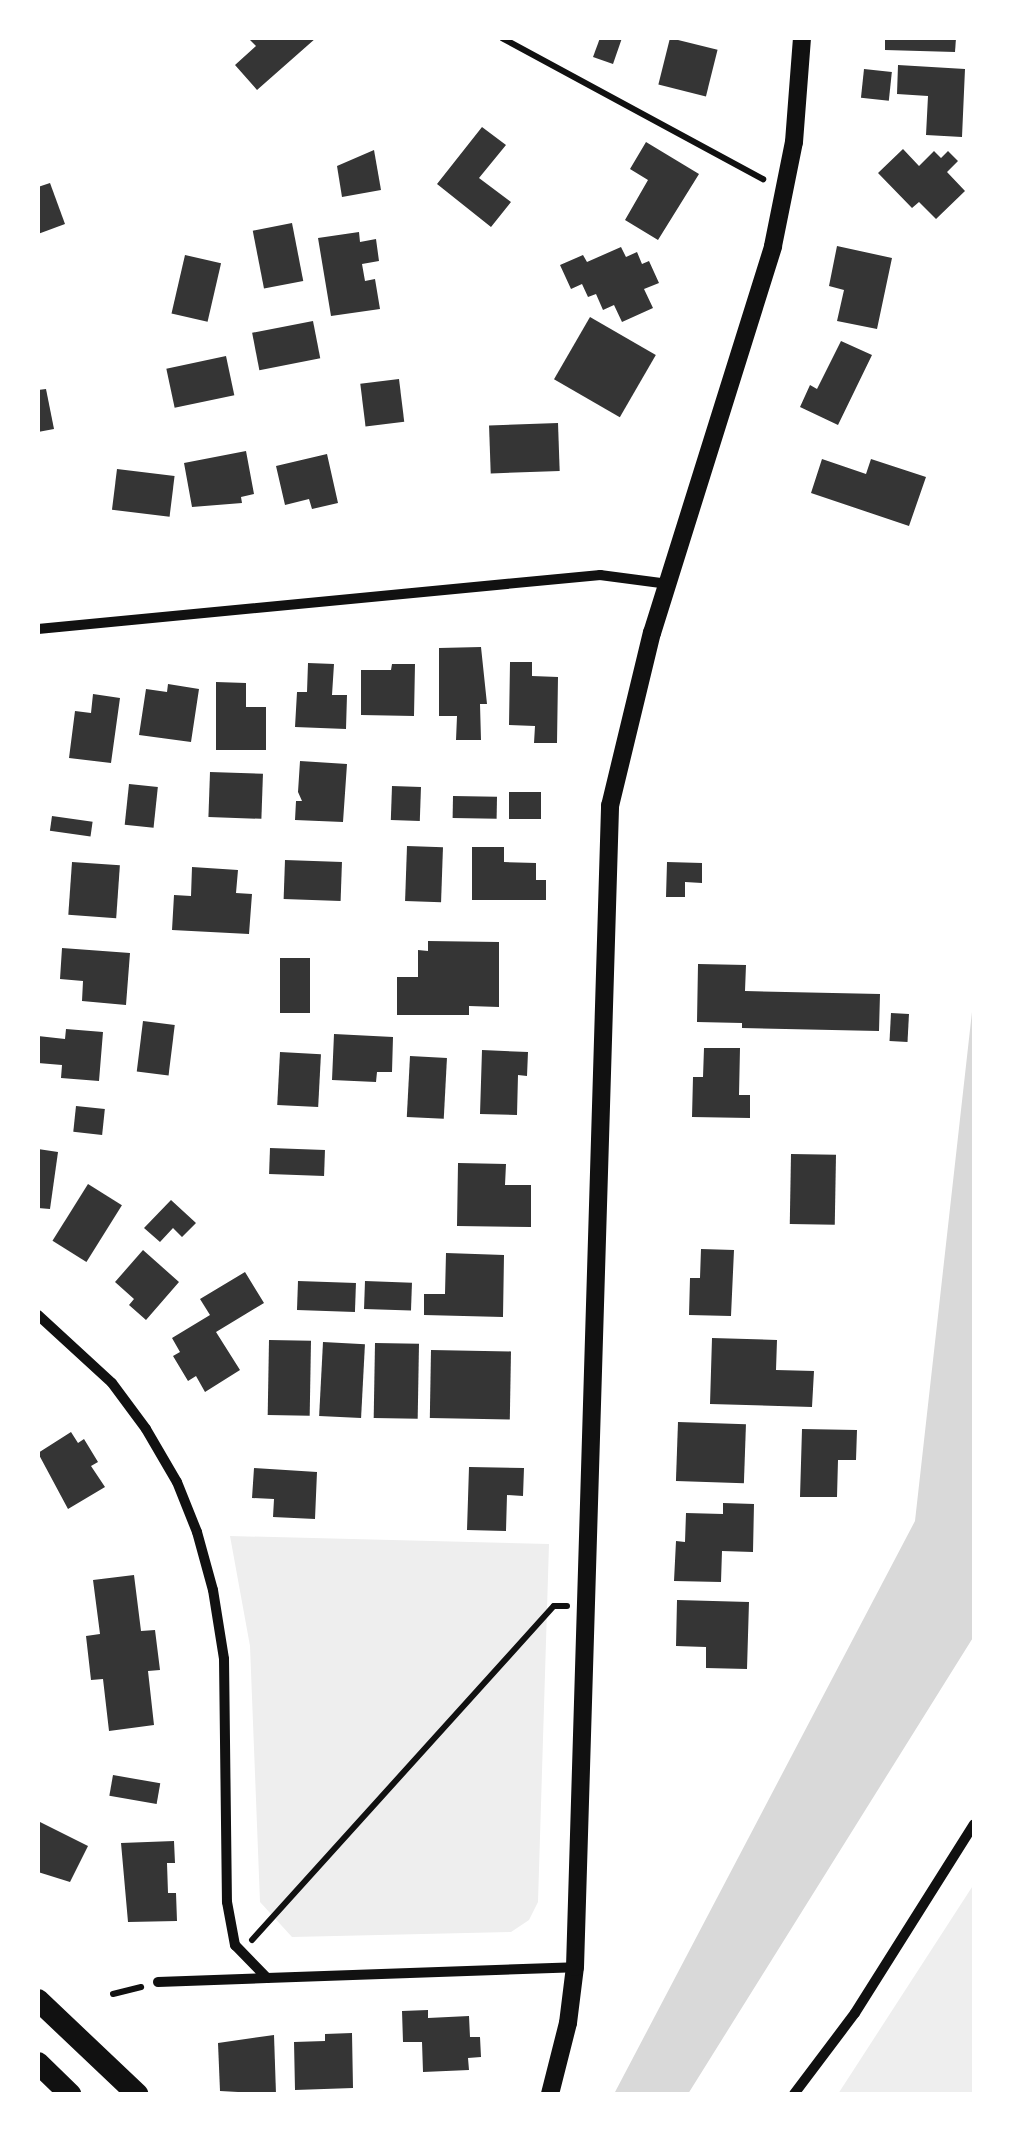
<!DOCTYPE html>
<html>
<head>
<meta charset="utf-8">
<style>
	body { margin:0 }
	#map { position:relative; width:1012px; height:2132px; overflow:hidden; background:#fff; font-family:"Golos Text",sans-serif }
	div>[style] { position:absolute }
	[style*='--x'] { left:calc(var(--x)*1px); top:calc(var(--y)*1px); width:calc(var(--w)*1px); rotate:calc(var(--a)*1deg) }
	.green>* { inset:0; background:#eee }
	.water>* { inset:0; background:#d9d9d9 }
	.building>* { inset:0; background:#353535; transform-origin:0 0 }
	.path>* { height:6px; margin:-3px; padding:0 3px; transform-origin:3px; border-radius:3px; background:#111 }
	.minor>* { height:10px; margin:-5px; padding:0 5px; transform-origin:5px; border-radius:5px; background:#111 }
	.tertiary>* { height:18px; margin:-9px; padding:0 9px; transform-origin:9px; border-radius:9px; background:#111 }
	.trunk>* { height:22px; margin:-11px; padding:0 11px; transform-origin:11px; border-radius:11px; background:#111 }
	span { translate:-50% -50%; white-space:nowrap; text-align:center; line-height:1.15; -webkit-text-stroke:8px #fff; paint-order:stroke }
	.frame { position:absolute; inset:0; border:40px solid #fff; pointer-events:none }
</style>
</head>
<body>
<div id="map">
	<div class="green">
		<div style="clip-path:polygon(230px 1536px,549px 1544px,538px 1902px,529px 1920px,511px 1932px,292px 1937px,260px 1902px,250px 1646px)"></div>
		<div style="clip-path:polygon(974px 1884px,974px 2094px,838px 2094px)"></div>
	</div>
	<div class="water">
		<div style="clip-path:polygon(974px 994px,974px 1636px,688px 2094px,614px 2094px,915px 1521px)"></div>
	</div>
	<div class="building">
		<div style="clip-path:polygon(248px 38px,316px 38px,257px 90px,235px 65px,256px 46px)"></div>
		<div style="clip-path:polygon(600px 38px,622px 38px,613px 64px,593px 57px)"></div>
		<div style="left:670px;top:38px;width:49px;height:48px;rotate:14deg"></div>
		<div style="clip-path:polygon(885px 38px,956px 38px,955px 52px,885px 50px)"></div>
		<div style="clip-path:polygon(898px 65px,965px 69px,962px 137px,926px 135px,928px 96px,897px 94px)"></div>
		<div style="left:864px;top:69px;width:28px;height:29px;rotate:6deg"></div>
		<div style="clip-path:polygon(482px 127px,506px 145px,479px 178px,511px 202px,491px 227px,437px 184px)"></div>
		<div style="clip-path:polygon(646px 142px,699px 174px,658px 240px,625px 220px,648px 180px,630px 169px)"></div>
		<div style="clip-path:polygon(903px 149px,919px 166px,934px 151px,941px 158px,948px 151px,958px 161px,947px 172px,965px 191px,936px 219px,919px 202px,912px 208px,878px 173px)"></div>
		<div style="clip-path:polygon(374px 150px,381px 190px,342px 197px,337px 166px)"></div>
		<div style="clip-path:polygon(50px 183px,65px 224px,38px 234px,38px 187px)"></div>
		<div style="left:292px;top:223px;width:59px;height:40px;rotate:79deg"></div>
		<div style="clip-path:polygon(359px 232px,360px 242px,376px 239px,379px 261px,362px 264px,365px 281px,375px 279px,380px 309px,331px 316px,318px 238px)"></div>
		<div style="clip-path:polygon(837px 246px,892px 258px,877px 329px,837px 321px,844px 290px,829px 286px)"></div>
		<div style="clip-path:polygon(621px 247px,626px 257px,637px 252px,642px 264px,649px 261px,659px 283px,644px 289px,653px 308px,622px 322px,614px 305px,603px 310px,596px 294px,588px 297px,582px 284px,571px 289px,560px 265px,583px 255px,587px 262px)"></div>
		<div style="left:185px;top:255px;width:37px;height:60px;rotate:13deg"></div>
		<div style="left:590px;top:317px;width:76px;height:72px;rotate:30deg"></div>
		<div style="left:313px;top:321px;width:38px;height:62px;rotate:79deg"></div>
		<div style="clip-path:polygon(841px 341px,872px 355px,838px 425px,800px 407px,810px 385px,817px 389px)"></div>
		<div style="left:226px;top:356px;width:40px;height:61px;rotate:78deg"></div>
		<div style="left:399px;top:379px;width:43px;height:39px;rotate:83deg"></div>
		<div style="clip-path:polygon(46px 389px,54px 429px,38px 432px,38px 390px)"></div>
		<div style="left:558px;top:423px;width:48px;height:69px;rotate:88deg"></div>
		<div style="clip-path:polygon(246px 451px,254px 494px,241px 497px,242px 503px,192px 507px,184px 463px)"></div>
		<div style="clip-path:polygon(327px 454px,338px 503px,312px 509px,309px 499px,285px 505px,276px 466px)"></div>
		<div style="clip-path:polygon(822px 459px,866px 474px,871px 459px,926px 477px,909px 526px,811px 493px)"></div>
		<div style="left:117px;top:469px;width:58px;height:41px;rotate:7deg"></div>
		<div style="clip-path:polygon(481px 647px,487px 704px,480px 704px,481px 740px,456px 740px,457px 716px,439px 716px,439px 648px)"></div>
		<div style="clip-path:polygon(510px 662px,532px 662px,532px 676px,558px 677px,557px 743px,534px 743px,535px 726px,509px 725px)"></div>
		<div style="clip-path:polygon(308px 663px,334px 664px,332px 695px,347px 695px,346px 729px,295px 727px,297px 692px,307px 692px)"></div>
		<div style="clip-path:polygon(392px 664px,415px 664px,414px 716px,361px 715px,361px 670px,391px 670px)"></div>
		<div style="clip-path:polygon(216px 682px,246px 683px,246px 707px,266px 707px,266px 750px,216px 750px)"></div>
		<div style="clip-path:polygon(168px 684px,199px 689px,191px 742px,139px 735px,146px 689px,167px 692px)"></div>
		<div style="clip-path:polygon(93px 694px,120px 698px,111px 763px,69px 758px,75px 711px,91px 713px)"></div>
		<div style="clip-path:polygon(300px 761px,347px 764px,343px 822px,295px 820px,296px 801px,302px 801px,298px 792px)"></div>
		<div style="left:210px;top:772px;width:53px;height:45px;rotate:2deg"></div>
		<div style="left:129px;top:784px;width:29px;height:41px;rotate:6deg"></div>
		<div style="left:392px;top:786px;width:29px;height:34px;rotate:2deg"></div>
		<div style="left:509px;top:792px;width:32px;height:27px"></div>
		<div style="left:453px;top:796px;width:44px;height:22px;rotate:1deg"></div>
		<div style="left:52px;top:816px;width:41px;height:15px;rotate:8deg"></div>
		<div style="left:407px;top:846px;width:36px;height:55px;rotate:2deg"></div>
		<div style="clip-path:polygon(472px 847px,504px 847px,504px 862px,536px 863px,536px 880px,546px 880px,546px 900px,472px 900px)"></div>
		<div style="left:285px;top:860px;width:57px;height:39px;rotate:2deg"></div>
		<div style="left:72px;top:862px;width:48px;height:53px;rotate:4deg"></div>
		<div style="clip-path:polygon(667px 862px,702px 863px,702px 883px,685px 882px,685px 897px,666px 897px)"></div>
		<div style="clip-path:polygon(192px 867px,238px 870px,236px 893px,252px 894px,249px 934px,172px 930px,174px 895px,191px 896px)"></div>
		<div style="clip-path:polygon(428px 941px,499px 942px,499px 1007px,469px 1006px,469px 1015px,397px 1015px,397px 977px,418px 977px,418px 950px,428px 951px)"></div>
		<div style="clip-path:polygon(62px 948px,130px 953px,126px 1005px,82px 1001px,83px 981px,60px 979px)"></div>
		<div style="left:280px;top:958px;width:30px;height:55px"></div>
		<div style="clip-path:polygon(698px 964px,746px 965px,745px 991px,880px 994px,879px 1031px,742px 1028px,742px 1023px,697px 1022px)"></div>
		<div style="left:891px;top:1013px;width:18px;height:28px;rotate:3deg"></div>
		<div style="left:143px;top:1021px;width:32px;height:51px;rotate:7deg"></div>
		<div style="clip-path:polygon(66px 1029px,103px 1032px,99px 1081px,61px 1078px,62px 1065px,38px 1063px,38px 1036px,65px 1039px)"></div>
		<div style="clip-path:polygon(334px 1034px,393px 1037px,392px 1072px,377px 1072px,376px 1082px,332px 1080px)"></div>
		<div style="clip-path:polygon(704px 1048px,740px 1048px,739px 1095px,750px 1095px,750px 1118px,692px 1117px,693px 1077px,703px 1077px)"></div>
		<div style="clip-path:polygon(482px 1050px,528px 1052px,527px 1076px,518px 1075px,517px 1115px,480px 1114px)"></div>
		<div style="left:280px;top:1052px;width:41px;height:53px;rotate:3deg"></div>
		<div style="left:410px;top:1056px;width:37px;height:61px;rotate:3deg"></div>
		<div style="left:76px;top:1106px;width:29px;height:26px;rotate:6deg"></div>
		<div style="left:270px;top:1148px;width:55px;height:26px;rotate:2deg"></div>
		<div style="clip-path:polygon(38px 1149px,58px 1152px,50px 1209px,38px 1208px)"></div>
		<div style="left:791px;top:1154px;width:45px;height:70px;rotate:1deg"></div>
		<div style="clip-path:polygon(458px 1163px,506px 1164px,505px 1185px,531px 1185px,531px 1227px,457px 1226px)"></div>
		<div style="left:88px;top:1184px;width:40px;height:67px;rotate:32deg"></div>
		<div style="clip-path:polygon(171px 1200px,196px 1223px,182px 1237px,173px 1228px,160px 1242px,144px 1228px)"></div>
		<div style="clip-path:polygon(701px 1249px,734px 1250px,731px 1316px,689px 1315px,690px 1278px,700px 1278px)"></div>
		<div style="clip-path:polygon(143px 1250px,179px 1282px,146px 1320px,129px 1305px,134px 1299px,115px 1282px)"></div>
		<div style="clip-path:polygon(446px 1253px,504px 1255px,503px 1317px,424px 1315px,424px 1294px,445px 1294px)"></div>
		<div style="clip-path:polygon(245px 1272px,264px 1303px,216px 1332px,240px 1370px,205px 1392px,196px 1376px,188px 1381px,173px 1356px,180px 1352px,172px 1338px,210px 1315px,200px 1299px)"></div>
		<div style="left:298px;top:1281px;width:58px;height:29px;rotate:2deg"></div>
		<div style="left:365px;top:1281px;width:47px;height:28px;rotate:2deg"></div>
		<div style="clip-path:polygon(712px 1338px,777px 1340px,776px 1370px,814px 1371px,812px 1407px,710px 1404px)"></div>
		<div style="left:269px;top:1340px;width:42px;height:75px;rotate:1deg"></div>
		<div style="left:323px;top:1342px;width:42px;height:74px;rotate:3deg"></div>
		<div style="left:375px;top:1343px;width:44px;height:75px;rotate:1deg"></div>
		<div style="left:431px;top:1350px;width:80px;height:68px;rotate:1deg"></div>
		<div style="left:678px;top:1422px;width:68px;height:59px;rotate:2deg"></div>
		<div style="clip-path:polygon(802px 1429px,857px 1430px,856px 1460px,838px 1460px,837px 1497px,800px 1497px)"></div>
		<div style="clip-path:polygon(71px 1432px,78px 1443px,84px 1439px,98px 1462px,91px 1466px,105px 1487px,68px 1509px,38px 1453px)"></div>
		<div style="clip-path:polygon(469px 1467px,524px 1468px,523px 1496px,507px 1495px,506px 1531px,467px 1530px)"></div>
		<div style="clip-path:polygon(254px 1468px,317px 1472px,315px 1519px,273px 1517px,274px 1499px,252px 1498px)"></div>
		<div style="clip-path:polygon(723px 1503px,754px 1504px,753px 1552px,722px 1551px,721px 1582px,674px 1581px,676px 1541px,685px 1542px,686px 1513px,723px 1514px)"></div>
		<div style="clip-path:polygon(134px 1575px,141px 1631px,155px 1630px,160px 1670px,148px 1671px,154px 1725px,109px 1731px,103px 1679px,91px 1680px,86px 1636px,100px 1634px,93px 1580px)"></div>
		<div style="clip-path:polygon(677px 1600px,749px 1602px,747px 1669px,706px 1668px,706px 1647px,676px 1646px)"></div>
		<div style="left:113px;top:1775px;width:48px;height:21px;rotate:10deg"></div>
		<div style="clip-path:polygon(38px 1821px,88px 1846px,70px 1882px,38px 1872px)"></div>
		<div style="clip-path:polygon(174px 1841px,175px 1863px,167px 1863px,168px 1893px,176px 1893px,177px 1921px,128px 1922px,121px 1843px)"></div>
		<div style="clip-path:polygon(428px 2010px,428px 2018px,469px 2016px,470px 2037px,480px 2037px,481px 2057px,468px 2058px,469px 2070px,423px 2072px,422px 2042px,403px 2042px,402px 2011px)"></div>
		<div style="clip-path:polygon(352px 2033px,353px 2088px,295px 2090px,294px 2042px,325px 2041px,325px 2034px)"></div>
		<div style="clip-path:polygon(274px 2035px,276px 2094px,220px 2091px,218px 2043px)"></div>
	</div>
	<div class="path">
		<div style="--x:502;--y:38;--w:297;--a:28.4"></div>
		<div style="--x:252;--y:1940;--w:450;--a:-47.9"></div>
		<div style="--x:554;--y:1606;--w:13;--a:0"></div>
		<div style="--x:113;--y:1994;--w:29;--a:-14"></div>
	</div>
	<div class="minor">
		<div style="--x:38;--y:629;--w:565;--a:-5.49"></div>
		<div style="--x:600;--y:575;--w:69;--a:7.5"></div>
		<div style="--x:38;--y:1315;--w:100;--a:42.6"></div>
		<div style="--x:112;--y:1383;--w:57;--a:53.5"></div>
		<div style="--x:146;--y:1429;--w:61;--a:59.7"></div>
		<div style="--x:177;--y:1482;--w:54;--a:68.2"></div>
		<div style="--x:197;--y:1532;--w:60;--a:74.6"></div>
		<div style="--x:213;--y:1590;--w:70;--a:80.9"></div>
		<div style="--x:224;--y:1659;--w:243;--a:89.3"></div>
		<div style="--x:227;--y:1902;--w:44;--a:79.5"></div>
		<div style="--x:235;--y:1945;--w:46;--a:45.9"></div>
		<div style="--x:267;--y:1978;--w:308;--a:-2"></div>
		<div style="--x:158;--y:1982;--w:109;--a:-2.1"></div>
		<div style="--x:794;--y:2094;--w:101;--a:-53"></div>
		<div style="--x:855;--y:2013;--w:223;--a:-57.8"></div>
	</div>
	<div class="tertiary">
		<div style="--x:550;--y:2094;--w:73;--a:-75.8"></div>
		<div style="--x:568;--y:2023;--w:56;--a:-82.9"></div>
		<div style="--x:575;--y:1967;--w:1162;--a:-88.27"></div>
		<div style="--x:610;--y:806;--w:178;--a:-76.4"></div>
		<div style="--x:652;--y:633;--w:405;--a:-72.6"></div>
		<div style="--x:773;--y:246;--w:106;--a:-78.6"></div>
		<div style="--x:794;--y:142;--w:104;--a:-85.6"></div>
	</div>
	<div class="trunk">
		<div style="--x:38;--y:2000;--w:137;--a:43.5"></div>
		<div style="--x:38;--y:2063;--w:45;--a:44.1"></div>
	</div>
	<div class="frame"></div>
</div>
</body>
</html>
